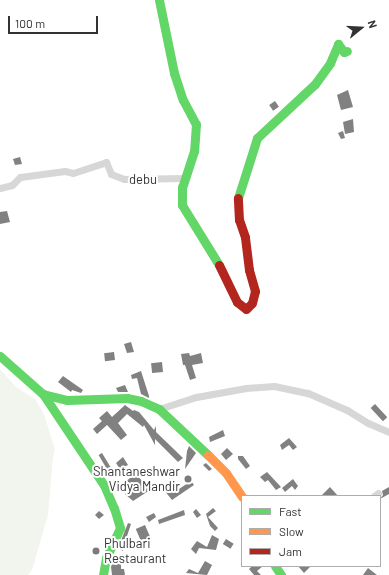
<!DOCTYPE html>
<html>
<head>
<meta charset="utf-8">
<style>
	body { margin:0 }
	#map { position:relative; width:389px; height:575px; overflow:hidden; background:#fff; font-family:Barlow,sans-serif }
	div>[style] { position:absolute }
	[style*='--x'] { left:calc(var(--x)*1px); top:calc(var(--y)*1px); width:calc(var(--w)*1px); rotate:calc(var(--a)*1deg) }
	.green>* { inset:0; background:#f1f5ed }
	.building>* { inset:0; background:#818181; transform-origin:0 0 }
	.street>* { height:7px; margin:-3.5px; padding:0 3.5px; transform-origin:3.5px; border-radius:3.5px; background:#d7d7d7 }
	.fast>* { height:9px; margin:-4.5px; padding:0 4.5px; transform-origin:4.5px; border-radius:4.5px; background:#63d668 }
	.slow>* { height:9px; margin:-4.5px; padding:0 4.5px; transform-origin:4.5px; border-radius:4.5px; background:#ff974d }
	.jam>* { height:9px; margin:-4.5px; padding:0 4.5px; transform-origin:4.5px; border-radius:4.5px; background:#b3261e }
	.dots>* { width:11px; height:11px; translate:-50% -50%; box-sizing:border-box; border:2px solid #fff; border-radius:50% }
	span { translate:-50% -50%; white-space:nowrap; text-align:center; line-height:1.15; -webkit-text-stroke:4px #fff; paint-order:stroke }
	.street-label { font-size:13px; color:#333 }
	.poi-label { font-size:13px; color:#333 }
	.right { translate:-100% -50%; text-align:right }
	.left { translate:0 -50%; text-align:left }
	.legend { position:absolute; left:241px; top:495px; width:140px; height:72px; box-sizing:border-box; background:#fff; border:1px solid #adadad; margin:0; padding:5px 7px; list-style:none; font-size:12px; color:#333 }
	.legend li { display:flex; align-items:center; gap:8px; height:20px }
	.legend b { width:20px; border:1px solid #adadad }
	.north { position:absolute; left:341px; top:8px; width:40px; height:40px; -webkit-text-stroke:3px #fff; paint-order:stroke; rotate:72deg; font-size:11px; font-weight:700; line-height:16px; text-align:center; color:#333 }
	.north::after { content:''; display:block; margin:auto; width:14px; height:18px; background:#333; clip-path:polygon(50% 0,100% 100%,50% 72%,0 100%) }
	.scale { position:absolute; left:8px; top:16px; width:90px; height:18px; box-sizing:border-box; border:2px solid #333; border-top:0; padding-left:5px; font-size:12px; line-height:14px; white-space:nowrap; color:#333; -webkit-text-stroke:3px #fff; paint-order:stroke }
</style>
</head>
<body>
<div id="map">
	<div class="green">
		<div style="clip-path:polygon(0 369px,16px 387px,35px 399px,44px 414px,55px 450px,53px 457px,48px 515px,32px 570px,28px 575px,0 575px)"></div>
	</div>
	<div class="building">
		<div style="clip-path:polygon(348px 90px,353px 107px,341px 110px,337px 95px)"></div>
		<div style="left:275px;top:101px;width:7px;height:7px;rotate:56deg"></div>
		<div style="clip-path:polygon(353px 119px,354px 132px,345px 134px,343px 122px)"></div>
		<div style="clip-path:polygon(343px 131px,345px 138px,341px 139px,338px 133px)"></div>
		<div style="clip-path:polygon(20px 157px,22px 164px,15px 165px,13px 159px)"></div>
		<div style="clip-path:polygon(7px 211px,10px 222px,0 224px,0 212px)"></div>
		<div style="clip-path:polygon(131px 342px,134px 352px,127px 353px,124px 344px)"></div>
		<div style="left:114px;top:352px;width:8px;height:10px;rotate:83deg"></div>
		<div style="clip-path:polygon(189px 353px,190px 356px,201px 353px,203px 363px,192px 365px,196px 378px,190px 380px,185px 365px,183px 365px,181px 354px)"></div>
		<div style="left:162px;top:362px;width:10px;height:11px;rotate:84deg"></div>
		<div style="clip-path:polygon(141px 371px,149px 396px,149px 398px,141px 394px,137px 378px,132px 379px,131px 375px)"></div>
		<div style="clip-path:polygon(63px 376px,83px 390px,81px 393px,72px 390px,71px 392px,58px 382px)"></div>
		<div style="clip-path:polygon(125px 385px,128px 392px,118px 392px,116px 388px)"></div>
		<div style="left:375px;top:404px;width:18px;height:6px;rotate:47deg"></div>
		<div style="clip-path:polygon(125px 405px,133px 411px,134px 410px,139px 412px,154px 430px,156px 426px,156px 432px,183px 458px,178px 462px,155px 439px,155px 445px,144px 425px,143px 427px,127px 414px,118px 423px,127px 435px,121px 440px,107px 425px,97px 434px,93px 429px,102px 421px,99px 418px,107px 411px,112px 417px)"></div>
		<div style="clip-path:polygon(223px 430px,225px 436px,210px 442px,209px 437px)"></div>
		<div style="clip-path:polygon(289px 438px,297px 447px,293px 450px,289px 445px,282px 450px,280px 445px)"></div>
		<div style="clip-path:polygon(189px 446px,196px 453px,185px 469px,187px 451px)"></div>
		<div style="clip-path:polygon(227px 448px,233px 454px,226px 460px,221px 454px)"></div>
		<div style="left:102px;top:453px;width:17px;height:4px;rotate:59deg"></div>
		<div style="clip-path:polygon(238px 456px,243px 456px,250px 466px,246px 469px,238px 459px)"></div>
		<div style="clip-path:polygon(123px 457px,128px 465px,120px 469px,116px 463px)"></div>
		<div style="clip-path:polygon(206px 463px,212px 469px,209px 471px,203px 465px)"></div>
		<div style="clip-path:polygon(267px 472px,281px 487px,276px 490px,268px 480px,265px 482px,260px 477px)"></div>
		<div style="clip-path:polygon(136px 474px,150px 490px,133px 501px,125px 494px,133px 488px,126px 481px)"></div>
		<div style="clip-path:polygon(293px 479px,298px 486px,295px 490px,292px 486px,285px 492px,282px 488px)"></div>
		<div style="clip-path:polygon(191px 481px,194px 485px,172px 500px,164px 490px,169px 487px,173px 493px)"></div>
		<div style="clip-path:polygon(330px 487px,338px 496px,321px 496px)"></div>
		<div style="clip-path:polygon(389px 487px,389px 494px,380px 499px,383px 495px,382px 491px)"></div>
		<div style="clip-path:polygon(213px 508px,216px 511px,208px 517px,218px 528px,215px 531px,210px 526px,206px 514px)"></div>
		<div style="clip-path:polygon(196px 509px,201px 515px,197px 518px,193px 512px)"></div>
		<div style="clip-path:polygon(184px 510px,185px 515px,159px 524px,158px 520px)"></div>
		<div style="clip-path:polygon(99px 511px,104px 515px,99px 519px,95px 515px)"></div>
		<div style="clip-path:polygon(154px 513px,156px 517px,149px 522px,146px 517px)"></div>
		<div style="clip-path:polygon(128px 523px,131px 524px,126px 539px,130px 541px,128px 546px,124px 545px,123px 551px,118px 548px)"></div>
		<div style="left:145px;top:525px;width:15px;height:10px;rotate:67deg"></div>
		<div style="clip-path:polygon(212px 535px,219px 539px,216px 550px,199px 548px,196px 554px,191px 549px,197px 541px,207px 547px)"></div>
		<div style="left:226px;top:539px;width:9px;height:6px;rotate:32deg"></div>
		<div style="clip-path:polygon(115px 555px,121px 555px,121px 569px,124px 569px,125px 575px,112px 575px,111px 567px)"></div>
		<div style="clip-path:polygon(205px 561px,212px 565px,207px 575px,186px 573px,189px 569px,198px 573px)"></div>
		<div style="clip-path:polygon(252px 566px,263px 566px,257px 571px,261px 575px,254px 575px,249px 569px)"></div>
		<div style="clip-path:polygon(298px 566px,311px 566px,304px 573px)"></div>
		<div style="clip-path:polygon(368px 568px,377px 575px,363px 575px)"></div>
	</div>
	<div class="street">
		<div style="--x:0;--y:188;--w:12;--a:-14"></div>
		<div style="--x:12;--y:185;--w:11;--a:-45"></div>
		<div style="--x:20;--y:177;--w:45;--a:-7.6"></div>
		<div style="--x:65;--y:171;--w:8;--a:14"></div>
		<div style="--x:73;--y:173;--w:35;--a:-18"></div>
		<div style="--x:106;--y:162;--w:13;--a:67"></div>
		<div style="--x:111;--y:174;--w:14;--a:21"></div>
		<div style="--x:124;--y:179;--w:61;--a:-0.9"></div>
		<div style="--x:159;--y:409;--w:39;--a:-18"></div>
		<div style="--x:196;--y:397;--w:51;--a:-10.2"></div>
		<div style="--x:246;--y:388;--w:28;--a:-4"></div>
		<div style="--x:274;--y:386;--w:35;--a:12"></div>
		<div style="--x:308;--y:393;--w:43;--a:23.6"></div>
		<div style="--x:347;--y:410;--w:25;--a:32"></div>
		<div style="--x:368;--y:423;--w:23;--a:23"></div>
		<div style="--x:374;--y:496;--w:5;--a:-37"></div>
	</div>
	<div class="fast">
		<div style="--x:159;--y:0;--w:75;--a:78.4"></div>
		<div style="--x:174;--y:73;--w:28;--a:72"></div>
		<div style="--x:183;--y:100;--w:27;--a:62"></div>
		<div style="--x:196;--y:124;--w:27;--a:94"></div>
		<div style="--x:194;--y:151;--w:38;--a:108"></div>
		<div style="--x:182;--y:187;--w:18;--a:90"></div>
		<div style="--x:182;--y:205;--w:70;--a:58.3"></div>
		<div style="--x:238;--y:198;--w:63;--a:-72.4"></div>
		<div style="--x:257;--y:138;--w:79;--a:-43"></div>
		<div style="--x:315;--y:84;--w:26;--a:-54"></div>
		<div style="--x:330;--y:63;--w:21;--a:-67"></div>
		<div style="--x:338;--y:44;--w:10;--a:53"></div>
		<div style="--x:344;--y:52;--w:3;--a:-18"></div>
		<div style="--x:0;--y:356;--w:57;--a:41.5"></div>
		<div style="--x:43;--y:394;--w:25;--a:14"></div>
		<div style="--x:67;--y:400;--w:60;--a:-1.9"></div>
		<div style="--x:127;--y:398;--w:14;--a:12"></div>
		<div style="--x:141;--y:401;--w:20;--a:24"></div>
		<div style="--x:159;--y:409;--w:67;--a:43.2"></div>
		<div style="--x:43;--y:394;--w:110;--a:56.2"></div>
		<div style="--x:104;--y:485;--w:25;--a:67"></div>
		<div style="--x:114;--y:508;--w:21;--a:73"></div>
		<div style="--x:120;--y:528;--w:33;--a:115"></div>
		<div style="--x:106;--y:558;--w:17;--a:100"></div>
		<div style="--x:275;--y:566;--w:11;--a:56"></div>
	</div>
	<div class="slow">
		<div style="--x:208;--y:455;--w:25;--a:45"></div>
		<div style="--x:226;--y:473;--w:29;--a:56"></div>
	</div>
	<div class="jam">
		<div style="--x:219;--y:265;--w:41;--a:64.1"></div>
		<div style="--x:237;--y:302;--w:11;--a:38"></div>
		<div style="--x:246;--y:309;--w:8;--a:-45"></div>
		<div style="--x:252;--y:303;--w:12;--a:-76"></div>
		<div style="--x:255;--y:291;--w:22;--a:-106"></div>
		<div style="--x:249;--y:270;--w:33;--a:-97"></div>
		<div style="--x:245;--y:237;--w:18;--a:-109"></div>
		<div style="--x:239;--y:220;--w:22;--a:-93"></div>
	</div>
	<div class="dots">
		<div style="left:188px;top:479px;background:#7a7a7a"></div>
		<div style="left:96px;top:551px;background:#7a7a7a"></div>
	</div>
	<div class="street-label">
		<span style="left:143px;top:179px">debu</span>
	</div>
	<div class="poi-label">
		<span class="right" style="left:180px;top:479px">Shantaneshwar<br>Vidya Mandir</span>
		<span class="left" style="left:104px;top:551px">Phulbari<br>Restaurant</span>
	</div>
	<ul class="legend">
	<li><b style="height:5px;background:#63d668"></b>Fast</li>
	<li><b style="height:5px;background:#ff974d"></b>Slow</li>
	<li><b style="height:5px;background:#b3261e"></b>Jam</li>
	</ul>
	<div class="north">N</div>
	<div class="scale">100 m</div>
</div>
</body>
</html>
